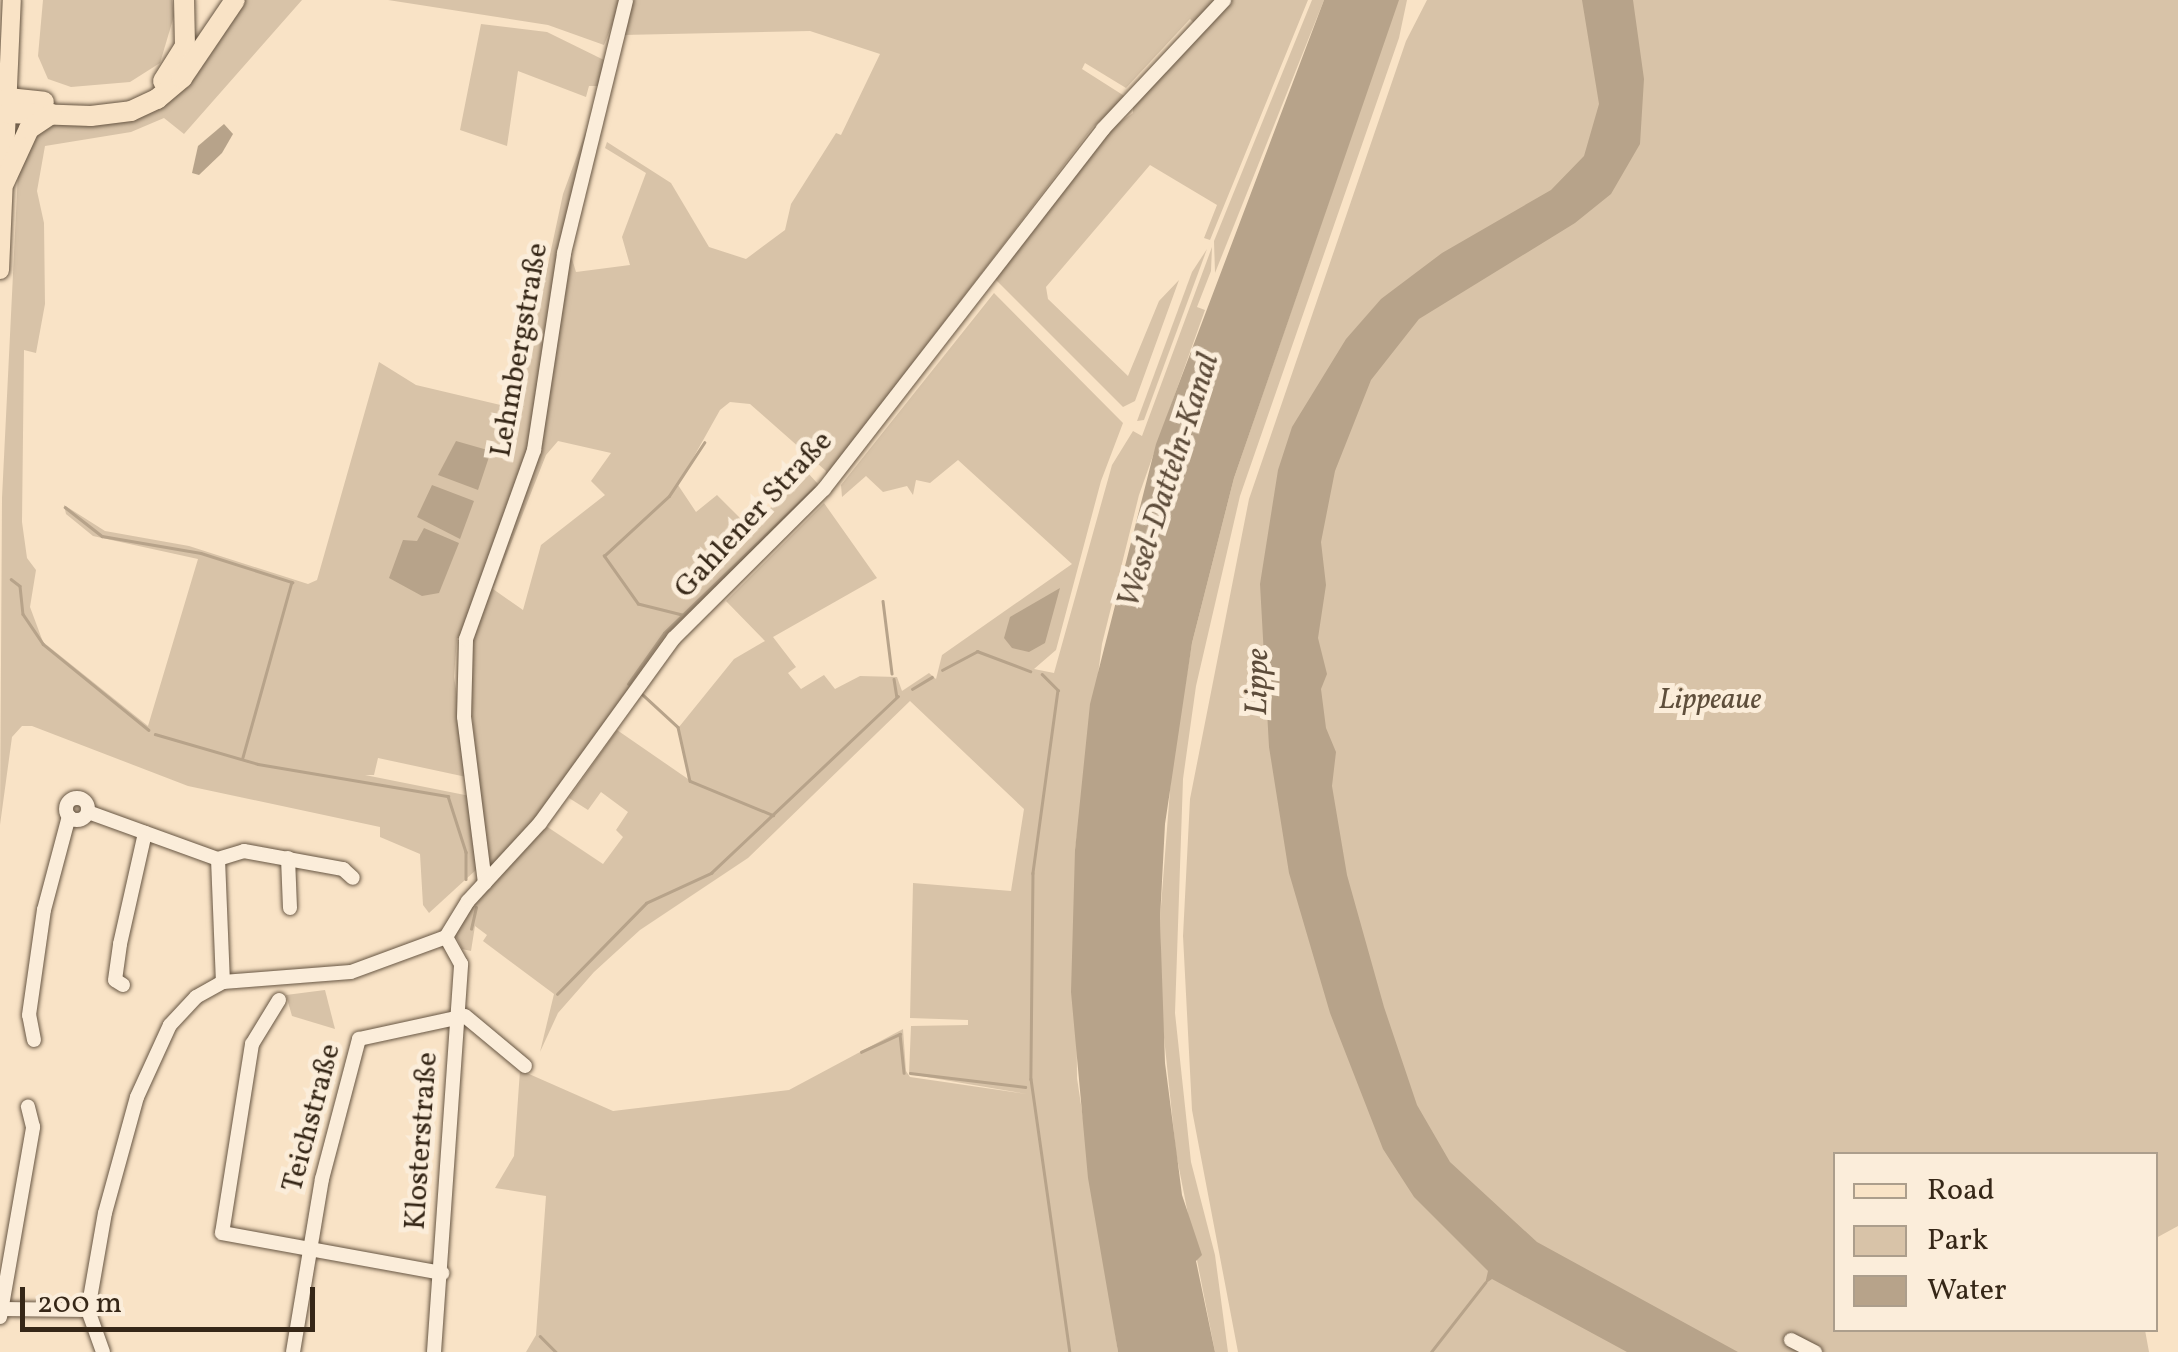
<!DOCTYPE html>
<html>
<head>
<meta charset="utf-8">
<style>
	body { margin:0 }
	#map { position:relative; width:2178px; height:1352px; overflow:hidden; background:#f9e3c6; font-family:Vollkorn,serif }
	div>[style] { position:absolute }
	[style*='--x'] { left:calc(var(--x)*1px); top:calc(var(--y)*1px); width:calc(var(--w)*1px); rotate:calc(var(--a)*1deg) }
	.green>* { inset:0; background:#d8c3a8 }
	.water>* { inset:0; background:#b7a38a }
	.stream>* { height:2.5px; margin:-1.25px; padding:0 1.25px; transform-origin:1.25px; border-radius:1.25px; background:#b7a38a }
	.roads { filter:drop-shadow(0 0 2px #675643) drop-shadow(0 0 2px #675643) }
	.minor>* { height:14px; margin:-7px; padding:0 7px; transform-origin:7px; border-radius:7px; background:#fbedda }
	.minor>.ring { margin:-7px; padding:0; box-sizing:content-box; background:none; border:14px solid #fbedda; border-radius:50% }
	.major>* { height:18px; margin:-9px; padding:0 9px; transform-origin:9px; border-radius:9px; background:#f9e3c6 }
	.highway>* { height:20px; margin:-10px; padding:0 10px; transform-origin:10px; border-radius:10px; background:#f9e3c6 }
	span { translate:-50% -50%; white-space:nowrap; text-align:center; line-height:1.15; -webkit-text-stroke:10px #fbedda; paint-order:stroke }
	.street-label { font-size:30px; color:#362717 }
	.park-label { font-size:30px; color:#5e4e3b; font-style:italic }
	.water-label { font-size:32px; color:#5d4c3a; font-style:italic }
	.legend { position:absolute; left:1833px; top:1152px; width:325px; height:180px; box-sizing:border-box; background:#fbedda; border:2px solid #ac9e8c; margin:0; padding:12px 18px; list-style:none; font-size:30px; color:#362717 }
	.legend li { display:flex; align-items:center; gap:20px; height:50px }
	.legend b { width:50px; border:2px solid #ac9e8c }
	.scale { position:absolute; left:20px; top:1287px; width:295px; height:45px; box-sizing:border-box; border:5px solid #362717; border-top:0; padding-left:12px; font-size:30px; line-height:35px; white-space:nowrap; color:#362717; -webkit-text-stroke:8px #fbedda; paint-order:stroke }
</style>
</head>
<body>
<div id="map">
	<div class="green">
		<div style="clip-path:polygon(43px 0,172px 0,174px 16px,160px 63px,130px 82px,71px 87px,48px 79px,38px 56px)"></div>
		<div style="clip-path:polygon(241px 0,302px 0,184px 134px,164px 118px,131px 132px,45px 146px,37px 191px,44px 223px,45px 304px,36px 353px,24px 350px,22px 522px,27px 558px,36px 570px,30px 607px,43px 642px,148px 726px,198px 559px,93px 536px,66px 514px,64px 505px,105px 531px,189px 546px,308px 584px,317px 580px,379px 362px,416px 385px,517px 409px,563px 194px,590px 120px,530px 451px,464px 639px,457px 638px,454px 677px,471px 778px,378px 758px,374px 775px,365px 775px,475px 797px,477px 869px,429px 913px,423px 905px,420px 854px,380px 837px,380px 827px,188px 786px,32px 726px,22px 726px,12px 737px,0 825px,2px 498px,18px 172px,39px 125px,133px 116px)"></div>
		<div style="clip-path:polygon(388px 0,622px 0,604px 45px,548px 25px)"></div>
		<div style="clip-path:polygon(evenodd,629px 0,1219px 0,1195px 24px,1190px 19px,1126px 88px,1085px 63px,1082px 69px,1126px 97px,1093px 127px,825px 478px,826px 471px,750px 404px,730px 402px,720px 410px,678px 485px,696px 512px,717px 495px,750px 528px,807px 472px,819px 485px,664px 643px,532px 825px,488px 869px,466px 658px,543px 430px,569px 249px,576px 272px,630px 265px,622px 237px,646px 173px,605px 148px,607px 142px,671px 183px,709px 247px,746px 259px,785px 230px,791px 204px,836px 133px,841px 135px,880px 54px,810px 31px,622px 35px,629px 0,558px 441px,611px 453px,591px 481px,605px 495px,541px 545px,523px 610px,493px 589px,546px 455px,558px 441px)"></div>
		<div style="clip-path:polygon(1230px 0,1308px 0,1210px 240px,1204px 238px,1217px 205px,1150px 165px,1046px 287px,1048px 299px,1128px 376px,1159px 301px,1179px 280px,1135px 401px,1123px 407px,994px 278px,1110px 129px,1133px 113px,1133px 105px)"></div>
		<div style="clip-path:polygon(1312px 0,1324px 0,1215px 273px,1214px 241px)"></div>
		<div style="clip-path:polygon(1398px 0,1407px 0,1399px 38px,1240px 496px,1196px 686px,1183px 779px,1175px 1013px,1191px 1162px,1215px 1255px,1228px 1352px,1215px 1352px,1176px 1153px,1162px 1018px,1160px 919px,1172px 764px,1192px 643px,1234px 478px)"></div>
		<div style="clip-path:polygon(1427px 0,2178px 0,2178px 1226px,2156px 1238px,2156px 1154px,1836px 1154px,1836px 1330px,2145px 1330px,2149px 1352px,1238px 1352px,1192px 1110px,1183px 936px,1190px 799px,1249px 499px,1406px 41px)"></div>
		<div style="clip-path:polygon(481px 24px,547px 32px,606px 61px,601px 86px,589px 86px,586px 97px,518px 71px,507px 146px,460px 130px)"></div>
		<div style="clip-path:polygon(1212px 247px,1211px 271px,1197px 307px,1205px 310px,1139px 495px,1102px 644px,1075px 850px,1077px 1078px,1118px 1352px,526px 1352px,536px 1335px,546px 1196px,495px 1188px,514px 1156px,520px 1070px,613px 1111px,789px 1090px,903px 1029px,906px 1071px,910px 1077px,1027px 1094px,909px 1074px,911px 1026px,968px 1025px,968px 1020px,910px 1018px,913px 883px,1011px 891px,1024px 809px,910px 701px,748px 858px,640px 930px,594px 972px,558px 1013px,540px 1052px,554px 994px,483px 941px,487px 935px,475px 926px,471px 951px,462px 949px,455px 934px,475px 901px,543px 824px,603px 864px,623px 837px,616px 830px,628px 812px,601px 792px,588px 810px,569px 798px,617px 730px,688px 779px,679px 727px,734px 659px,765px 641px,726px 601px,824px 503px,877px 578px,773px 637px,796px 667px,788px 673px,801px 689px,824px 675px,835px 689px,860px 676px,897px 677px,902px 691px,929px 673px,936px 679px,942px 655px,1072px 564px,958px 460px,930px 483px,916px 480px,913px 495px,907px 486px,883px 492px,866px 476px,842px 497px,841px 485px,994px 293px,1123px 423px,1101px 481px,1056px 650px,1034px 669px,1054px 673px,1112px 465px,1133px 431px,1142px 436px)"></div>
		<div style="clip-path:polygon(1207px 249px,1144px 420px,1137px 421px,1192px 272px)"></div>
		<div style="clip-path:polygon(325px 990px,335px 1029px,292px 1016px,286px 995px)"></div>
	</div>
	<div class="water">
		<div style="clip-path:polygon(1324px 0,1399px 0,1234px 478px,1192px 643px,1165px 824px,1160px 919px,1165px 1063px,1182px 1195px,1202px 1255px,1196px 1261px,1215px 1352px,1118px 1352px,1088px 1178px,1071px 992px,1075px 850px,1090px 704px,1156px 444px)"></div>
		<div style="clip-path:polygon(1582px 0,1633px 0,1644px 79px,1640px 144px,1611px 194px,1575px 223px,1419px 319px,1371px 380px,1335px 471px,1321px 542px,1326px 585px,1318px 638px,1327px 674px,1321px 689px,1326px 728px,1336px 752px,1332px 786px,1347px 875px,1384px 1007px,1417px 1105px,1450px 1162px,1537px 1242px,1738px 1352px,1627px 1352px,1492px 1279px,1485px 1284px,1488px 1271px,1414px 1197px,1383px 1149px,1330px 1013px,1289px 873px,1269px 747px,1260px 584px,1278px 470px,1292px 427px,1346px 339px,1381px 299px,1442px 253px,1551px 190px,1584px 156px,1599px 104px)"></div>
		<div style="clip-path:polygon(224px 124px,233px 134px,222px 153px,199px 175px,192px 173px,198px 146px)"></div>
		<div style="clip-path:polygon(456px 441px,491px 451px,478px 490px,438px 475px)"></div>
		<div style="clip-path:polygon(432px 485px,474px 501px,460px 539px,417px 517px)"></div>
		<div style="clip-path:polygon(424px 528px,459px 543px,439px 593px,422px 596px,389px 578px,403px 540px,417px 541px)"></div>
		<div style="clip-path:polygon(1060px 588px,1045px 643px,1029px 652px,1012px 648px,1004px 638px,1010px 617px)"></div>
	</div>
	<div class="stream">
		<div style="--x:65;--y:507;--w:47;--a:38.1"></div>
		<div style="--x:102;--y:536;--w:100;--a:9.7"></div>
		<div style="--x:201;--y:553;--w:96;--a:17.7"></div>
		<div style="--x:292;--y:582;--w:182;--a:105.6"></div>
		<div style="--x:11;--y:579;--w:11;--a:38"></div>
		<div style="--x:20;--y:586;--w:28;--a:84"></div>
		<div style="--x:23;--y:614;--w:36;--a:56"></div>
		<div style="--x:43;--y:644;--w:136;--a:39.1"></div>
		<div style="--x:883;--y:601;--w:73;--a:82.9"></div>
		<div style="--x:682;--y:615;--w:45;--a:-166"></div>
		<div style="--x:638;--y:604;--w:59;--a:-125.3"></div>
		<div style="--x:604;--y:556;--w:88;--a:-42.7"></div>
		<div style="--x:669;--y:496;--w:64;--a:-56.6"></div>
		<div style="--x:942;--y:670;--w:40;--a:-28"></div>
		<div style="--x:977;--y:651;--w:57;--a:20.7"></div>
		<div style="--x:1042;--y:674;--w:23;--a:45"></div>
		<div style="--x:1058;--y:690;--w:185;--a:97.8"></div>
		<div style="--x:1033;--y:873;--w:206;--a:90.6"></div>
		<div style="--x:1031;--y:1079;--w:276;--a:81.9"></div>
		<div style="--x:894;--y:679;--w:18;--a:81"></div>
		<div style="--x:628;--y:684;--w:62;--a:-54.8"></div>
		<div style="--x:664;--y:633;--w:209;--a:-44"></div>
		<div style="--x:912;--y:689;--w:23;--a:-31"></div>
		<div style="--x:641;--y:693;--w:50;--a:42.6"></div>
		<div style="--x:678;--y:727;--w:55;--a:77.5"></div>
		<div style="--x:690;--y:781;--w:90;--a:22.3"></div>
		<div style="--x:155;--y:734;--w:107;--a:16.2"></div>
		<div style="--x:258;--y:764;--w:193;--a:9.6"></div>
		<div style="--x:448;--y:796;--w:59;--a:72.2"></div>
		<div style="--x:466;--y:852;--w:27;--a:90"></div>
		<div style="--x:471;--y:929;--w:22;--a:-77"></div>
		<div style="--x:557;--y:994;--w:127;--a:-45.6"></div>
		<div style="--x:646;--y:903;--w:72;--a:-24.8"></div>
		<div style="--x:711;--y:873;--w:257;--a:-43.4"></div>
		<div style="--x:861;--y:1052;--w:43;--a:-24.8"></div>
		<div style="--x:900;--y:1034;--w:39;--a:84"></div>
		<div style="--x:910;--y:1073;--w:116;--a:6.9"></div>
		<div style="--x:540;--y:1336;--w:23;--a:45"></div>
		<div style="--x:1431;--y:1352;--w:88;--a:-52"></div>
	</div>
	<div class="roads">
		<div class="minor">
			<div class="ring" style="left:66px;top:798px;width:8px;height:8px"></div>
			<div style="--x:88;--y:812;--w:138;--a:19.9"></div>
			<div style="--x:218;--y:859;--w:123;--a:87.7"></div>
			<div style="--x:288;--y:858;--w:50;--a:87.7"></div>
			<div style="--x:218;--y:859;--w:27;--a:-17"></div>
			<div style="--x:244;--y:851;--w:101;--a:10.3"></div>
			<div style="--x:343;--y:869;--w:13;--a:42"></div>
			<div style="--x:485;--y:883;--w:167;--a:-97.2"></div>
			<div style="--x:464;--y:717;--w:78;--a:-88.5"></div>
			<div style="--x:466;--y:639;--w:201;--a:-70.2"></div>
			<div style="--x:534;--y:450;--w:199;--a:-81.3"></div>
			<div style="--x:564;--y:253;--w:260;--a:-76.2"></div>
			<div style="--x:123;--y:985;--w:9;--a:-148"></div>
			<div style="--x:115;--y:980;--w:36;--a:-82"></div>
			<div style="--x:120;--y:944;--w:114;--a:-77.3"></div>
			<div style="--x:279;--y:1000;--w:52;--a:121.5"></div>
			<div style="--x:252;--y:1044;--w:191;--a:99"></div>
			<div style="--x:222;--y:1233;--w:224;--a:10.3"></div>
			<div style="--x:34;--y:1040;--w:25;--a:-101"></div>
			<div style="--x:29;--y:1015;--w:106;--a:-81.9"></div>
			<div style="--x:44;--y:910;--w:97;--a:-75.1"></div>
			<div style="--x:2;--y:1309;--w:86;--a:0.7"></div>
			<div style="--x:0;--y:1317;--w:193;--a:-80.1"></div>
			<div style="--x:33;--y:1127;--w:21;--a:-104"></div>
			<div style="--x:1791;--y:1340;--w:27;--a:27"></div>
			<div style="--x:103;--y:1352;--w:45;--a:-109.7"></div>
			<div style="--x:88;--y:1310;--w:98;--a:-80.1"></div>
			<div style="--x:105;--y:1213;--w:120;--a:-74.6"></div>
			<div style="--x:137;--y:1097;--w:79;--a:-65.4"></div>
			<div style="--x:170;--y:1025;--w:38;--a:-47"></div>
			<div style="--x:196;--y:997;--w:31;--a:-29"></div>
			<div style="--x:223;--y:982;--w:128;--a:-4.5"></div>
			<div style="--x:351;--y:972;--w:101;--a:-20.2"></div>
			<div style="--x:446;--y:937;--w:42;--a:-58.6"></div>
			<div style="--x:468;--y:901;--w:106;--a:-47.3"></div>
			<div style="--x:540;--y:823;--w:228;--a:-54.1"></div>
			<div style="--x:674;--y:638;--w:211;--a:-44.8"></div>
			<div style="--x:824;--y:489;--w:455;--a:-52.2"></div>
			<div style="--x:1103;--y:129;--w:177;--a:-46.8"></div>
			<div style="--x:293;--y:1352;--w:175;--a:-80.5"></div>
			<div style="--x:322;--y:1179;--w:145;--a:-75.2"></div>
			<div style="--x:359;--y:1039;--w:108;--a:-12.2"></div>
			<div style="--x:465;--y:1016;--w:78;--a:39.8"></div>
			<div style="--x:434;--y:1352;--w:389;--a:-86"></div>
			<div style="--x:461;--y:964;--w:31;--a:-119"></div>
		</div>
		<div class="major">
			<div style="--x:0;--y:270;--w:270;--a:-87.5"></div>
		</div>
		<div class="highway">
			<div style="--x:163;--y:81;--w:41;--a:-57.8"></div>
			<div style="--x:185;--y:46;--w:46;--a:-91.2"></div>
			<div style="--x:8;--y:98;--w:36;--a:6"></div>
			<div style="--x:7;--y:113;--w:84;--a:2"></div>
			<div style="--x:91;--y:116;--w:40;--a:-7.1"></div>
			<div style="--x:131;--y:111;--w:29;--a:-25"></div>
			<div style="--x:157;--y:99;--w:33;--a:-40"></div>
			<div style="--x:182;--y:78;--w:94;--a:-55.8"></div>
			<div style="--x:4;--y:183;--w:60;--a:-65.2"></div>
			<div style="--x:29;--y:129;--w:27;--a:-34"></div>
		</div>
	</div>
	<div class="street-label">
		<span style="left:520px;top:350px;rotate:-80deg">Lehmbergstraße</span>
		<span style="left:754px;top:515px;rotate:-47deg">Gahlener Straße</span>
		<span style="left:312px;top:1118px;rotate:-75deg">Teichstraße</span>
		<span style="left:422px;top:1141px;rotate:-86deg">Klosterstraße</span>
	</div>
	<div class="park-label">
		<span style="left:1710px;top:700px">Lippeaue</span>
	</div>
	<div class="water-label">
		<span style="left:1170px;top:481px;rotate:-72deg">Wesel-Datteln-Kanal</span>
		<span style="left:1259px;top:682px;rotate:-89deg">Lippe</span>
	</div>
	<ul class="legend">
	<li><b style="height:12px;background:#f9e3c6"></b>Road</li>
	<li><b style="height:28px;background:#d8c3a8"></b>Park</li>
	<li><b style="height:28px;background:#b7a38a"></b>Water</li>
	</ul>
	<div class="scale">200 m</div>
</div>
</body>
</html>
